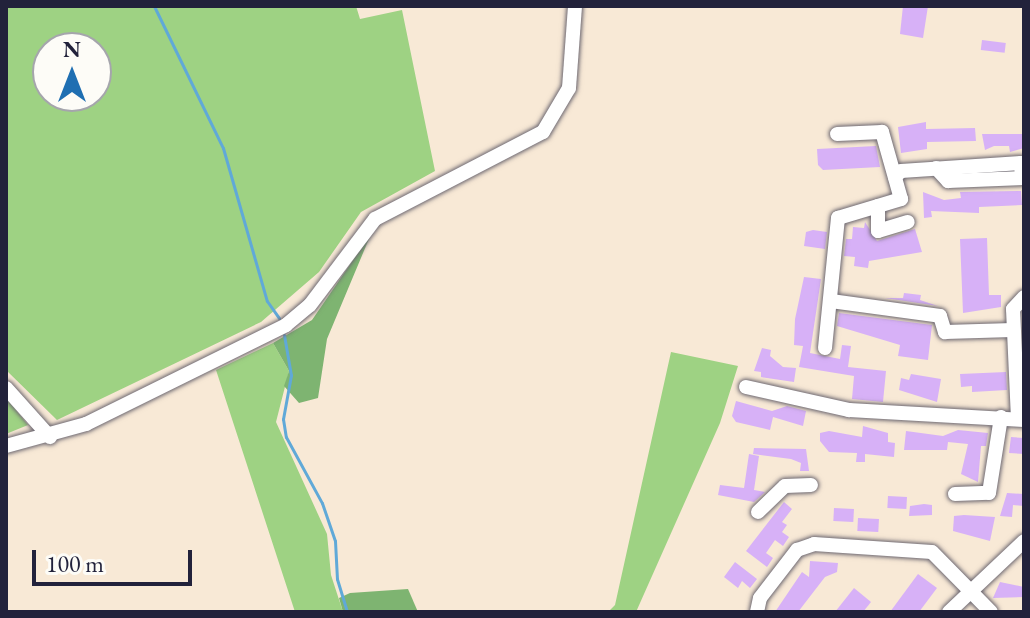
<!DOCTYPE html>
<html>
<head>
<meta charset="utf-8">
<style>
	body { margin:0 }
	#map { position:relative; width:1030px; height:618px; overflow:hidden; background:#f8e9d6; font-family:"EB Garamond",serif }
	div>[style] { position:absolute }
	[style*='--x'] { left:calc(var(--x)*1px); top:calc(var(--y)*1px); width:calc(var(--w)*1px); rotate:calc(var(--a)*1deg) }
	.green>* { inset:0; background:#9ed283 }
	.forest>* { inset:0; background:#7eb471 }
	.stream>* { height:3px; margin:-1.5px; padding:0 1.5px; transform-origin:1.5px; border-radius:1.5px; background:#60a9d8 }
	.building>* { inset:0; background:#d7b1f7; transform-origin:0 0 }
	.roads { filter:drop-shadow(0 0 2px #6d6871) drop-shadow(0 0 2px #6d6871) }
	.minor>* { height:14px; margin:-7px; padding:0 7px; transform-origin:7px; border-radius:7px; background:#fff }
	span { translate:-50% -50%; white-space:nowrap; text-align:center; line-height:1.15; -webkit-text-stroke:7px #fdfcf7; paint-order:stroke }
	.frame { position:absolute; inset:0; border:8px solid #22223b; pointer-events:none }
	.north { position:absolute; left:32px; top:32px; width:80px; height:80px; box-sizing:border-box; background:#fdfcf7; border:2px solid #a5a5ac; border-radius:50%; rotate:0deg; font-size:22px; font-weight:700; line-height:32px; text-align:center; color:#22223b }
	.north::after { content:''; display:block; margin:auto; width:28px; height:36px; background:#1f6fb2; clip-path:polygon(50% 0,100% 100%,50% 72%,0 100%) }
	.scale { position:absolute; left:32px; top:550px; width:160px; height:36px; box-sizing:border-box; border:4px solid #22223b; border-top:0; padding-left:10px; font-size:24px; line-height:28px; white-space:nowrap; color:#22223b; -webkit-text-stroke:6px #fdfcf7; paint-order:stroke }
</style>
</head>
<body>
<div id="map">
	<div class="green">
		<div style="clip-path:polygon(evenodd,6px 6px,356px 6px,360px 19px,402px 10px,435px 171px,361px 212px,319px 272px,261px 322px,57px 420px,6px 370px,6px 6px,48px 48px,96px 48px,96px 96px,48px 96px,48px 48px)"></div>
		<div style="clip-path:polygon(273px 343px,289px 371px,276px 422px,327px 534px,331px 575px,343px 612px,295px 612px,216px 370px)"></div>
		<div style="clip-path:polygon(671px 352px,738px 366px,720px 423px,636px 612px,608px 612px,615px 605px)"></div>
		<div style="clip-path:polygon(6px 398px,28px 425px,6px 434px)"></div>
	</div>
	<div class="forest">
		<div style="clip-path:polygon(371px 234px,327px 339px,318px 398px,299px 403px,284px 386px,289px 371px,273px 343px,312px 320px)"></div>
		<div style="clip-path:polygon(408px 589px,418px 612px,343px 612px,339px 598px,350px 593px)"></div>
	</div>
	<div class="stream">
		<div style="--x:154;--y:6;--w:158;--a:64.1"></div>
		<div style="--x:223;--y:148;--w:159;--a:74"></div>
		<div style="--x:267;--y:301;--w:21;--a:55"></div>
		<div style="--x:284;--y:335;--w:41;--a:80.1"></div>
		<div style="--x:291;--y:375;--w:45;--a:100.3"></div>
		<div style="--x:283;--y:419;--w:18;--a:81"></div>
		<div style="--x:286;--y:437;--w:75;--a:61.4"></div>
		<div style="--x:322;--y:503;--w:40;--a:71.1"></div>
		<div style="--x:335;--y:541;--w:38;--a:87"></div>
		<div style="--x:337;--y:579;--w:34;--a:73"></div>
	</div>
	<div class="building">
		<div style="clip-path:polygon(903px 6px,928px 6px,923px 38px,900px 34px)"></div>
		<div style="left:982px;top:40px;width:24px;height:10px;rotate:7deg"></div>
		<div style="clip-path:polygon(926px 122px,926px 129px,975px 128px,976px 141px,927px 142px,927px 149px,901px 153px,898px 127px)"></div>
		<div style="clip-path:polygon(982px 134px,1024px 134px,1024px 148px,1010px 152px,1009px 146px,994px 146px,985px 150px)"></div>
		<div style="clip-path:polygon(876px 146px,880px 167px,823px 170px,818px 165px,817px 149px)"></div>
		<div style="clip-path:polygon(1021px 191px,1022px 205px,979px 207px,979px 213px,931px 211px,932px 217px,924px 218px,923px 192px,944px 200px,961px 198px,960px 192px)"></div>
		<div style="clip-path:polygon(865px 222px,877px 241px,915px 229px,922px 252px,869px 261px,868px 268px,854px 266px,855px 257px,844px 256px,846px 239px,852px 239px,853px 227px,864px 228px)"></div>
		<div style="clip-path:polygon(813px 230px,827px 232px,825px 249px,804px 246px,806px 232px)"></div>
		<div style="clip-path:polygon(987px 238px,989px 295px,1001px 295px,1001px 307px,963px 313px,960px 239px)"></div>
		<div style="clip-path:polygon(804px 277px,821px 279px,810px 353px,840px 359px,842px 345px,851px 346px,848px 367px,886px 371px,883px 402px,852px 399px,854px 376px,799px 367px,803px 346px,794px 345px,795px 319px)"></div>
		<div style="clip-path:polygon(904px 293px,921px 295px,920px 300px,938px 306px,885px 298px,903px 298px)"></div>
		<div style="clip-path:polygon(839px 313px,932px 325px,928px 360px,898px 356px,900px 345px,837px 326px)"></div>
		<div style="clip-path:polygon(762px 348px,771px 350px,770px 356px,783px 367px,796px 368px,794px 382px,761px 377px,761px 372px,754px 371px)"></div>
		<div style="clip-path:polygon(1006px 372px,1007px 390px,972px 392px,972px 386px,961px 387px,960px 374px)"></div>
		<div style="clip-path:polygon(911px 374px,941px 379px,937px 402px,899px 390px,901px 378px,909px 380px)"></div>
		<div style="clip-path:polygon(736px 401px,772px 411px,787px 406px,806px 411px,803px 426px,773px 417px,770px 430px,736px 422px,732px 416px)"></div>
		<div style="clip-path:polygon(863px 426px,888px 433px,888px 442px,895px 443px,894px 457px,865px 454px,865px 462px,856px 462px,857px 453px,829px 452px,820px 441px,820px 433px,829px 431px,862px 437px)"></div>
		<div style="clip-path:polygon(958px 430px,988px 433px,986px 446px,981px 446px,978px 482px,961px 474px,968px 444px,948px 442px,947px 450px,904px 450px,906px 431px,943px 436px)"></div>
		<div style="clip-path:polygon(1011px 437px,1024px 438px,1024px 454px,1009px 453px)"></div>
		<div style="clip-path:polygon(754px 448px,806px 449px,809px 471px,800px 471px,801px 463px,791px 459px,753px 454px)"></div>
		<div style="clip-path:polygon(749px 454px,759px 456px,754px 490px,765px 492px,754px 502px,718px 495px,720px 485px,744px 488px)"></div>
		<div style="clip-path:polygon(1007px 493px,1024px 494px,1024px 506px,1013px 505px,1012px 517px,1000px 516px)"></div>
		<div style="left:888px;top:496px;width:19px;height:12px;rotate:3deg"></div>
		<div style="clip-path:polygon(784px 502px,792px 509px,782px 522px,787px 525px,782px 532px,789px 537px,783px 546px,775px 540px,766px 553px,773px 558px,767px 567px,746px 551px)"></div>
		<div style="clip-path:polygon(924px 504px,932px 505px,932px 515px,909px 516px,910px 506px)"></div>
		<div style="left:834px;top:508px;width:20px;height:13px;rotate:3deg"></div>
		<div style="clip-path:polygon(964px 515px,995px 517px,990px 541px,953px 531px,954px 516px)"></div>
		<div style="left:858px;top:518px;width:21px;height:13px;rotate:3deg"></div>
		<div style="clip-path:polygon(810px 561px,838px 563px,837px 572px,825px 577px,798px 612px,775px 612px,802px 572px,809px 577px)"></div>
		<div style="clip-path:polygon(735px 562px,757px 579px,750px 588px,742px 581px,738px 588px,724px 577px)"></div>
		<div style="clip-path:polygon(918px 574px,937px 588px,919px 612px,890px 612px)"></div>
		<div style="clip-path:polygon(1000px 582px,1024px 587px,1024px 597px,993px 598px)"></div>
		<div style="clip-path:polygon(854px 588px,871px 602px,863px 612px,835px 612px)"></div>
	</div>
	<div class="roads">
		<div class="minor">
			<div style="--x:936;--y:168;--w:18;--a:47"></div>
			<div style="--x:948;--y:181;--w:76;--a:-2.3"></div>
			<div style="--x:895;--y:177;--w:8;--a:-45"></div>
			<div style="--x:901;--y:171;--w:120;--a:-3.8"></div>
			<div style="--x:1021;--y:163;--w:14;--a:86"></div>
			<div style="--x:878;--y:206;--w:25;--a:90"></div>
			<div style="--x:878;--y:231;--w:31;--a:-17"></div>
			<div style="--x:831;--y:301;--w:110;--a:7.8"></div>
			<div style="--x:940;--y:316;--w:17;--a:73"></div>
			<div style="--x:945;--y:332;--w:68;--a:-1.7"></div>
			<div style="--x:825;--y:348;--w:131;--a:-84.3"></div>
			<div style="--x:838;--y:218;--w:66;--a:-16.8"></div>
			<div style="--x:901;--y:199;--w:70;--a:-105.8"></div>
			<div style="--x:882;--y:132;--w:45;--a:177.5"></div>
			<div style="--x:746;--y:387;--w:106;--a:12.6"></div>
			<div style="--x:849;--y:410;--w:175;--a:3.3"></div>
			<div style="--x:6;--y:388;--w:66;--a:48.1"></div>
			<div style="--x:1018;--y:419;--w:110;--a:-92.6"></div>
			<div style="--x:1013;--y:309;--w:16;--a:-47"></div>
			<div style="--x:6;--y:446;--w:83;--a:-15.4"></div>
			<div style="--x:86;--y:424;--w:223;--a:-26.3"></div>
			<div style="--x:286;--y:325;--w:31;--a:-40"></div>
			<div style="--x:310;--y:305;--w:108;--a:-52.9"></div>
			<div style="--x:375;--y:219;--w:189;--a:-27.4"></div>
			<div style="--x:543;--y:132;--w:51;--a:-59.4"></div>
			<div style="--x:569;--y:88;--w:82;--a:-85.8"></div>
			<div style="--x:955;--y:494;--w:34;--a:-2"></div>
			<div style="--x:989;--y:493;--w:77;--a:-81"></div>
			<div style="--x:758;--y:512;--w:37;--a:-44"></div>
			<div style="--x:785;--y:486;--w:26;--a:-2"></div>
			<div style="--x:757;--y:612;--w:14;--a:-78"></div>
			<div style="--x:760;--y:598;--w:61;--a:-52.4"></div>
			<div style="--x:797;--y:550;--w:18;--a:-19"></div>
			<div style="--x:814;--y:544;--w:118;--a:3.9"></div>
			<div style="--x:932;--y:552;--w:84;--a:45.5"></div>
			<div style="--x:949;--y:612;--w:103;--a:-43.4"></div>
		</div>
	</div>
	<div class="frame"></div>
	<div class="north">N</div>
	<div class="scale">100 m</div>
</div>
</body>
</html>
